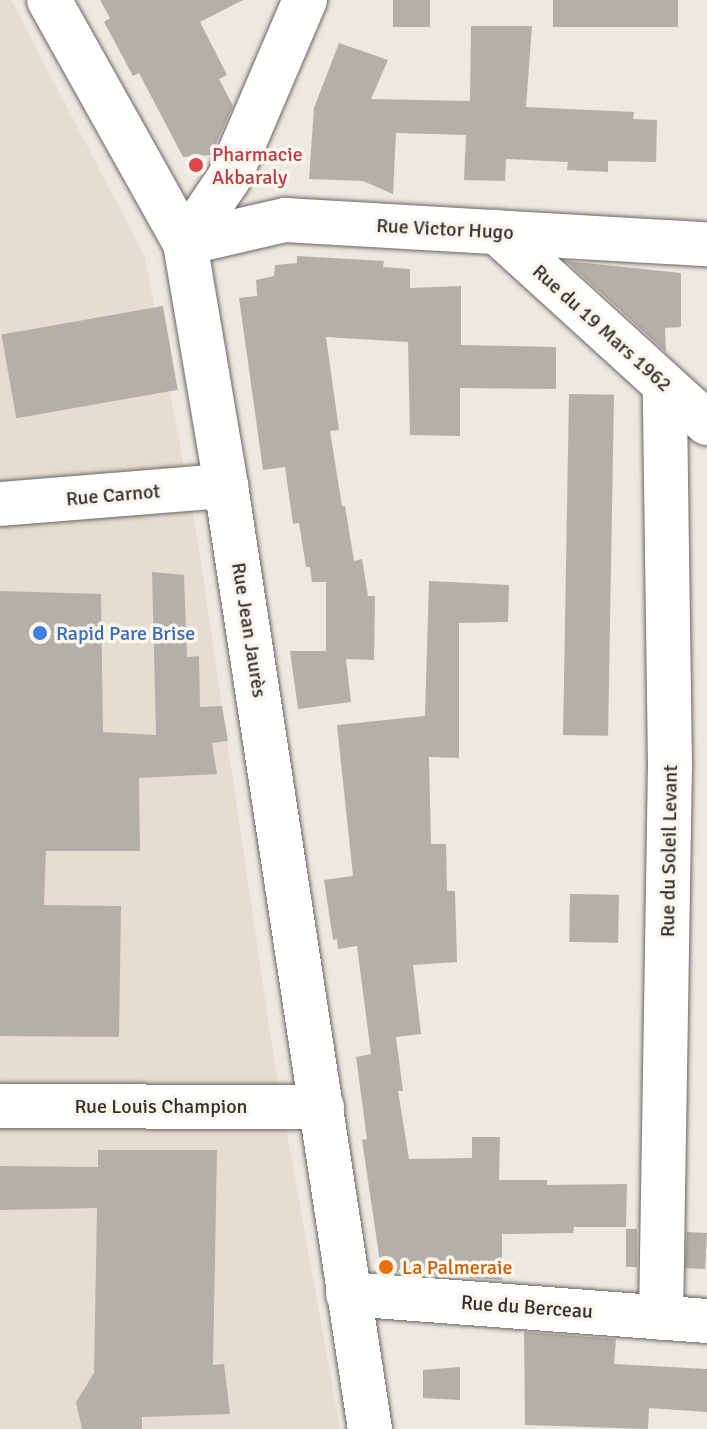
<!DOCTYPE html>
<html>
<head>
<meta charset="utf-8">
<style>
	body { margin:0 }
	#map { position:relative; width:707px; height:1429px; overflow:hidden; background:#ede8e1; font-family:Signika,sans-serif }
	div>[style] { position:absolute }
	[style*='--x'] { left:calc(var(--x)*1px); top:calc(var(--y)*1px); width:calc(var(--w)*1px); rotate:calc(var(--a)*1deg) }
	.built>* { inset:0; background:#e6ddd0 }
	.building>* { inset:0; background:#b4afa9; transform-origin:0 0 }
	.roads { filter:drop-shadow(0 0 2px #6b6761) drop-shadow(0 0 2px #6b6761) }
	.minor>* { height:44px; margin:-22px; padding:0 22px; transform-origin:22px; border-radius:22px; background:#fff }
	.dots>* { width:22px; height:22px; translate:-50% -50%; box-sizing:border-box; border:4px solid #faf6ee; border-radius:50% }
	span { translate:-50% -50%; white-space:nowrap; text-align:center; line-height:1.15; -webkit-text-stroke:7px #faf6ee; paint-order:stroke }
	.health-label { font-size:20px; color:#be3a42 }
	.left { translate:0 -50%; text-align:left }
	.street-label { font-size:20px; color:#32302d }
	.shop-label { font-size:20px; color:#366cbe }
	.food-label { font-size:20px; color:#c56008 }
</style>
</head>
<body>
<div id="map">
	<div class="built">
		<div style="clip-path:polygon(0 0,11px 0,145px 257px,197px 536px,275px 1066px,340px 1429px,0 1429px)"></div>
	</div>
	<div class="building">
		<div style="clip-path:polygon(100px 0,243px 0,200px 22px,227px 75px,219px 79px,233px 106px,211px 155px,183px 157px,139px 73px,133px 76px,104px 22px,110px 18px)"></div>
		<div style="left:393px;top:0;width:37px;height:27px"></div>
		<div style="left:553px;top:0;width:125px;height:27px"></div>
		<div style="clip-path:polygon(471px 26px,532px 26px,526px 107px,634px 112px,633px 119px,657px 120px,656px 162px,608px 161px,608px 172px,567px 170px,568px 162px,506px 159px,505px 181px,464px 180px,466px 135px,396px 133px,393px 194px,363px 181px,309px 179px,314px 108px,339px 43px,388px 60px,371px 99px,470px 101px)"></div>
		<div style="clip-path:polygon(297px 256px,384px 261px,383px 267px,410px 269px,410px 288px,461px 286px,461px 345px,556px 347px,556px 389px,460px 388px,460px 436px,410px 435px,408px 342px,326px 337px,339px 430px,330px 431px,342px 506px,345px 506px,354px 561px,362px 559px,368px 596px,375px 596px,374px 660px,346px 659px,351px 702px,298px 709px,290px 651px,326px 651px,326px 582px,312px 582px,310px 567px,306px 567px,299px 523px,293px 524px,285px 467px,263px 470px,239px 298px,257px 296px,256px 280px,274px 276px,275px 265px,297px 263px)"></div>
		<div style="clip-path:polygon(566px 261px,681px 273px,681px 327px,665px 328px,666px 352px)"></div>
		<div style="left:163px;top:306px;width:85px;height:164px;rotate:80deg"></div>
		<div style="left:569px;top:394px;width:45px;height:341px;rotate:1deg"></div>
		<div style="clip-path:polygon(152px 572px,184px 575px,187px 657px,199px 656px,200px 707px,222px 706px,228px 741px,212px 743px,217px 774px,139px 778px,140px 851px,46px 851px,44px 905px,121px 906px,119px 1037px,0 1036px,0 591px,101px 594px,103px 732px,156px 735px)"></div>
		<div style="clip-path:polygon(429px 581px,509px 585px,508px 622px,459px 623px,459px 758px,429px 757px,431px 844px,446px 844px,447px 891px,455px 891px,457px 962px,413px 965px,421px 1034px,396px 1037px,403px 1091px,398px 1091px,409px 1159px,472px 1158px,472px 1137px,500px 1137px,499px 1180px,547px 1180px,547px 1185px,627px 1184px,626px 1227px,574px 1227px,573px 1233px,502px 1234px,502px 1280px,393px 1272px,380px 1262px,362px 1140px,367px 1139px,356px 1057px,371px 1054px,357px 946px,338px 949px,337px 939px,333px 940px,324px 880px,353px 876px,337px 725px,425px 716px)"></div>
		<div style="left:570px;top:894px;width:49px;height:48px;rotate:1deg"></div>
		<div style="clip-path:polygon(98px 1150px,217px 1150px,213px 1365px,224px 1364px,230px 1414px,142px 1417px,142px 1429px,82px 1429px,76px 1402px,94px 1373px,97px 1208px,0 1210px,0 1166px,98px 1167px)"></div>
		<div style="left:626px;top:1229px;width:11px;height:38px"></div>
		<div style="left:687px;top:1232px;width:20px;height:36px;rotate:3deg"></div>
		<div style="clip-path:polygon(524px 1332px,616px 1339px,614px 1364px,707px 1369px,707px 1412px,649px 1408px,648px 1429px,525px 1425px)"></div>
		<div style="clip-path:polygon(460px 1367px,460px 1400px,423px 1398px,423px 1370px)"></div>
	</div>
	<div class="roads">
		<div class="minor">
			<div style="--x:49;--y:0;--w:278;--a:60.8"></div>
			<div style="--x:185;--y:243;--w:246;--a:80.4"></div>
			<div style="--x:226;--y:486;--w:954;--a:81.32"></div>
			<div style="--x:497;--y:232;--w:284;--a:42.3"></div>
			<div style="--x:185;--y:243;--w:103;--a:-13"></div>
			<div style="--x:285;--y:220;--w:423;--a:3.3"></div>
			<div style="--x:185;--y:243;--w:78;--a:-55.9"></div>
			<div style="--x:229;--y:178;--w:194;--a:-66.9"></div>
			<div style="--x:0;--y:504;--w:227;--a:-4.6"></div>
			<div style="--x:0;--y:1106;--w:322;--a:0.2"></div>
			<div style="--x:348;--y:1294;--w:360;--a:4.3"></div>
			<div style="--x:661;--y:1318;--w:552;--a:-89.07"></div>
			<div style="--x:670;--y:766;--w:381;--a:-90.8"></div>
		</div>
	</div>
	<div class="dots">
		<div style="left:196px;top:165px;background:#e0444e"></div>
		<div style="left:40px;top:633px;background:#3f7fe0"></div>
		<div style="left:386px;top:1267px;background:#e8710a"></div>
	</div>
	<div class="health-label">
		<span class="left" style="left:212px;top:166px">Pharmacie<br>Akbaraly</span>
	</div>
	<div class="street-label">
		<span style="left:445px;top:229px;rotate:3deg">Rue Victor Hugo</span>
		<span style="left:602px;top:328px;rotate:42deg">Rue du 19 Mars 1962</span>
		<span style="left:113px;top:495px;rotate:-5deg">Rue Carnot</span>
		<span style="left:249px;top:630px;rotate:81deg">Rue Jean Jaurès</span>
		<span style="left:669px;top:851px;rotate:-89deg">Rue du Soleil Levant</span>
		<span style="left:161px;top:1106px">Rue Louis Champion</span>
		<span style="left:527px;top:1307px;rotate:4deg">Rue du Berceau</span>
	</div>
	<div class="shop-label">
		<span class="left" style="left:56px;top:633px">Rapid Pare Brise</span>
	</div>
	<div class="food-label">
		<span class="left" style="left:402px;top:1267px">La Palmeraie</span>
	</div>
</div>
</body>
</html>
